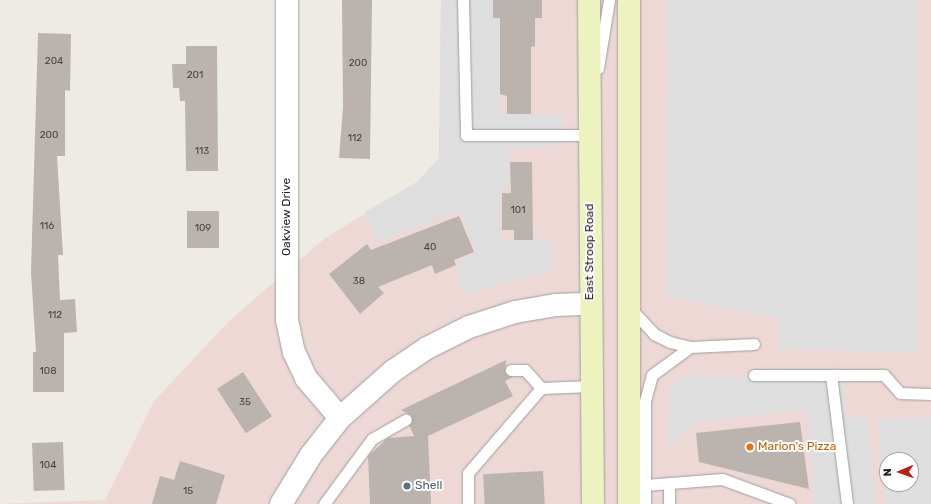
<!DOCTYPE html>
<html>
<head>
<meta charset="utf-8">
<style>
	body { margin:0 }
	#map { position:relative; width:931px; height:504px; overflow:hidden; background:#eeebe5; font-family:Rubik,sans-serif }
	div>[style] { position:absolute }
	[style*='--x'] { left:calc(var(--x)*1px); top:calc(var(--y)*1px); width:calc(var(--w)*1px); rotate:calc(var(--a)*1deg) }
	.commercial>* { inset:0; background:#edd8d5 }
	.parking>* { inset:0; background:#dedede }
	.building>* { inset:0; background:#bbb4ae; transform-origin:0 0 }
	.roads { filter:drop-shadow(0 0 1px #9f9f9f) drop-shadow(0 0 1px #9f9f9f) }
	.service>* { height:11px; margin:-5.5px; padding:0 5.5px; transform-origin:5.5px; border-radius:5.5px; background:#fff }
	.minor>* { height:22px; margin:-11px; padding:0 11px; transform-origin:11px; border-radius:11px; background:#fff }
	.secondary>* { height:22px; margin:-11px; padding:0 11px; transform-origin:11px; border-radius:11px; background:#ecf3be }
	.dots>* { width:11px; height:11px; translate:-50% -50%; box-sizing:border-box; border:2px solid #fff; border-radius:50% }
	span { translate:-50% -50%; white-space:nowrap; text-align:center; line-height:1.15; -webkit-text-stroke:4px #fff; paint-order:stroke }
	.number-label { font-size:10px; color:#454442 }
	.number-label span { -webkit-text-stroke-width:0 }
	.street-label { font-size:12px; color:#1e1e1e }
	.food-label { font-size:12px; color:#c56008 }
	.left { translate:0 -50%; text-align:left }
	.service-label { font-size:12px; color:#4e5e75 }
	.north { position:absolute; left:879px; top:452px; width:40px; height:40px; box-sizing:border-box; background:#fff; border:1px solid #a5a5a5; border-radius:50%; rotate:268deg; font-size:11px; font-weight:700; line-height:16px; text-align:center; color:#1e1e1e }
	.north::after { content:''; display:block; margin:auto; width:14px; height:18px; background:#b72014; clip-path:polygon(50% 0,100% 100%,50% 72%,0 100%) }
</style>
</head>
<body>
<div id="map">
	<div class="commercial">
		<div style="clip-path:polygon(evenodd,441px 0,931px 0,931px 504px,0 504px,105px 500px,154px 401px,227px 323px,325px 238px,417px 182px,439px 159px,441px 0,887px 460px,911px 460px,911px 484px,887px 484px,887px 460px)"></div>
	</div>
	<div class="parking">
		<div style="clip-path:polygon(441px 0,500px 0,500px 114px,563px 115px,563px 144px,510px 151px,508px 190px,500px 190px,501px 240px,552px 238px,554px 270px,464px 294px,456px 270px,459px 262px,476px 253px,460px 211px,378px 242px,365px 212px,417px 182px,439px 158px)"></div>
		<div style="clip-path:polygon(668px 0,917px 0,918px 353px,778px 349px,778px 318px,667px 297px)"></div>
		<div style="clip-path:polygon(687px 374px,844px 381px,847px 419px,867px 415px,875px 504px,814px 504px,806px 409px,694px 423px,668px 449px,669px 385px)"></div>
		<div style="clip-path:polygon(evenodd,931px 417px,931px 504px,886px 504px,877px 419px,931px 417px,887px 460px,911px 460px,911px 484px,887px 484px,887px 460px)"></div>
	</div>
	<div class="building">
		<div style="clip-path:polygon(342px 0,372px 0,370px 159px,339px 158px,343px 107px)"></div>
		<div style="clip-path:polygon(493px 0,542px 0,542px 18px,535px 18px,535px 46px,531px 47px,531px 114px,507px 114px,507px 96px,500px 94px,500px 18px,493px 18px)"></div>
		<div style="clip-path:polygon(38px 33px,71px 34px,70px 91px,65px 90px,65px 156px,57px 156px,63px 255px,58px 255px,60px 300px,75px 299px,77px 332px,64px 333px,64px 392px,33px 392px,33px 352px,36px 352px,31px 272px)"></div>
		<div style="clip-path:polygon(186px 46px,217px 46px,218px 171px,186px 171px,185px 101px,180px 101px,179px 88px,173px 88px,172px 64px,186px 64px)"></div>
		<div style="clip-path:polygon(510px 162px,532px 162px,533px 240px,514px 240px,514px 230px,502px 230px,502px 193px,511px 193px)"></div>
		<div style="left:187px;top:211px;width:32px;height:37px"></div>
		<div style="clip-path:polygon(459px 216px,474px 252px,454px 260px,456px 265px,435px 274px,432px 265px,378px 287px,384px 293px,360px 314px,329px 274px,367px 244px,371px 250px)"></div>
		<div style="clip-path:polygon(506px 360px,505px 373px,513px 377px,505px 381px,513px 396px,428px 436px,431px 504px,370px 504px,368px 456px,388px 438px,414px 436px,409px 425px,412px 416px,401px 410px)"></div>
		<div style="left:243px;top:372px;width:53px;height:31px;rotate:57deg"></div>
		<div style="clip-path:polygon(800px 422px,809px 489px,699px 462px,696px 433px)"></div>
		<div style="left:63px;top:442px;width:48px;height:31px;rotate:88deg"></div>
		<div style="clip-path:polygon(180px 461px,225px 475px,216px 504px,152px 504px,160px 476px,174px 480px)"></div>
		<div style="left:543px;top:471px;width:33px;height:60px;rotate:87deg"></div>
	</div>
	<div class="roads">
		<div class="service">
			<div style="--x:463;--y:0;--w:135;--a:88.7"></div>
			<div style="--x:466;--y:135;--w:123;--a:0"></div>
			<div style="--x:598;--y:68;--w:69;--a:-80.8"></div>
			<div style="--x:632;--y:310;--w:33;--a:47"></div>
			<div style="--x:654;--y:334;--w:18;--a:27"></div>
			<div style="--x:670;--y:342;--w:21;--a:14"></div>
			<div style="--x:690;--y:347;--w:64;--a:-2.7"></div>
			<div style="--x:511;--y:370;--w:14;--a:0"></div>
			<div style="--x:525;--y:370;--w:24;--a:48"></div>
			<div style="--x:754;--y:375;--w:130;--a:0"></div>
			<div style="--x:884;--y:375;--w:24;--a:48"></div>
			<div style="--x:900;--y:393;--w:31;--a:2"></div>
			<div style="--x:831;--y:375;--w:130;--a:82.9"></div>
			<div style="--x:669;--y:483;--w:21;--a:90"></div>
			<div style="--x:645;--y:485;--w:77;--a:-4.5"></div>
			<div style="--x:722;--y:479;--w:72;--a:20.2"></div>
			<div style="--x:324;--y:504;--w:81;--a:-53.6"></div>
			<div style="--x:372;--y:439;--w:39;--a:-30"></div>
			<div style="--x:468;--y:504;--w:31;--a:-90"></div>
			<div style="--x:468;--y:473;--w:112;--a:-49.3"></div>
			<div style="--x:541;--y:388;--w:50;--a:-2.3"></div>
			<div style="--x:645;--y:504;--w:103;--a:-90"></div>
			<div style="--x:645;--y:401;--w:27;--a:-75"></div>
			<div style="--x:652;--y:375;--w:47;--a:-36.4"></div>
		</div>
		<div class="minor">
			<div style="--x:287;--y:0;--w:320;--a:90"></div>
			<div style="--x:287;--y:320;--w:33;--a:78"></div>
			<div style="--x:294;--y:352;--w:29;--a:65"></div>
			<div style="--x:306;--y:378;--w:52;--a:49.6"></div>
			<div style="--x:281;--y:504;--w:57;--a:-58.5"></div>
			<div style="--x:311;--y:455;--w:47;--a:-51.9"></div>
			<div style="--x:340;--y:418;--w:71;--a:-41.6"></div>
			<div style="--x:393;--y:371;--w:41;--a:-34.1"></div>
			<div style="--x:427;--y:348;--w:47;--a:-26.6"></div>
			<div style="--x:469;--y:327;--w:48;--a:-18.1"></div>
			<div style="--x:515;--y:312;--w:42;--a:-9.7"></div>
			<div style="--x:556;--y:305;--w:34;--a:-2"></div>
		</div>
		<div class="secondary">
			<div style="--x:589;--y:0;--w:504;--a:89.55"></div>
			<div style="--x:629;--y:0;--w:504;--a:90"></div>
		</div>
	</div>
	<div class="dots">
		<div style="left:750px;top:447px;background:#e8710a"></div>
		<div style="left:407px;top:486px;background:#5c6f8a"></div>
	</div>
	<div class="number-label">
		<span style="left:54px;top:62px">204</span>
		<span style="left:358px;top:64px">200</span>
		<span style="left:195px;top:76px">201</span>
		<span style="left:49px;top:136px">200</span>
		<span style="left:355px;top:139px">112</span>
		<span style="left:202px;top:152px">113</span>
		<span style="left:518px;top:211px">101</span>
		<span style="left:47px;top:227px">116</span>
		<span style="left:203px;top:229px">109</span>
		<span style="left:430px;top:248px">40</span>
		<span style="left:359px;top:282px">38</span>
		<span style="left:55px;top:316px">112</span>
		<span style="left:48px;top:372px">108</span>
		<span style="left:245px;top:403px">35</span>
		<span style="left:48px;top:466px">104</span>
		<span style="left:188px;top:492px">15</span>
	</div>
	<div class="street-label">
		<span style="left:287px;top:217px;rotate:-90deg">Oakview Drive</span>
		<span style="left:590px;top:252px;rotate:-90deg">East Stroop Road</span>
	</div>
	<div class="food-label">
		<span class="left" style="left:758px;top:447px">Marion's Pizza</span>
	</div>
	<div class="service-label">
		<span class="left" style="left:415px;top:486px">Shell</span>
	</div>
	<div class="north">N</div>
</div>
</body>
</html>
